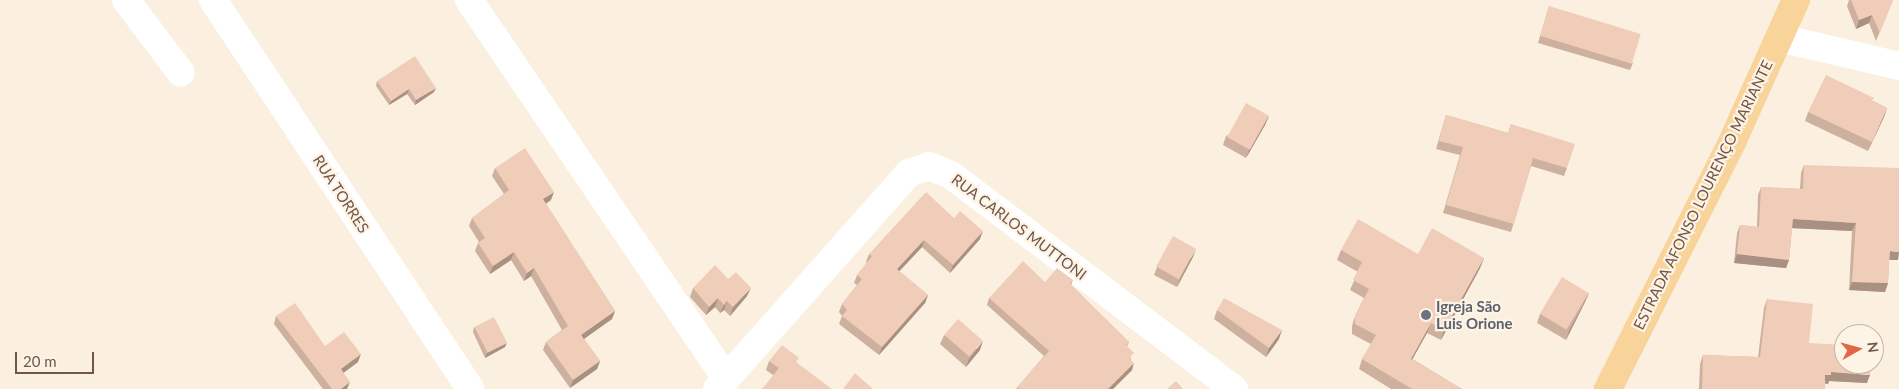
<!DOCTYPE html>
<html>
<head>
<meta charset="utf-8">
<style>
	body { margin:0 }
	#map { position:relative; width:1899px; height:389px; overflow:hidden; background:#fbf0e0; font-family:Lato,sans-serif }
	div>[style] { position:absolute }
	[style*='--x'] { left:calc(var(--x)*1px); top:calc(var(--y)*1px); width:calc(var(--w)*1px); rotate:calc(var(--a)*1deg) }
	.minor>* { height:28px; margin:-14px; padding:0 14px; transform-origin:14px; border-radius:14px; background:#fff }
	.major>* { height:28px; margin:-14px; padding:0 14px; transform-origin:14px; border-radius:14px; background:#f8d39a }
	.wall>* { inset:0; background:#ceb09f }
	.shaded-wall>* { inset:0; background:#a89082 }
	.building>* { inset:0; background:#f0cdb9; transform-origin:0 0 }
	.dots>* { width:14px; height:14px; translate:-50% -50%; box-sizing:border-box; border:2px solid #fef4e6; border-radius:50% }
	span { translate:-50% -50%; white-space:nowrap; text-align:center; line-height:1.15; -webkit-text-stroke:4.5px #fef4e6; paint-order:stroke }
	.street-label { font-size:15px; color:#715649 }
	.worship-label { font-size:15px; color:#5b616d; font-weight:700 }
	.left { translate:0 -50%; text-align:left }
	.north { position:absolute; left:1834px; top:324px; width:50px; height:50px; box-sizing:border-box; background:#fef4e6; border:1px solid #c6b5a7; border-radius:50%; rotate:83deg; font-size:14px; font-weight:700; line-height:20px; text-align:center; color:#715649 }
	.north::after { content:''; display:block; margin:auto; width:18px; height:22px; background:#e26748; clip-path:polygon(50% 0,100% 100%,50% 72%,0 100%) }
	.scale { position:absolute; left:15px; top:352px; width:79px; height:22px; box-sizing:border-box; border:2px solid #715649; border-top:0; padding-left:6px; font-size:15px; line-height:18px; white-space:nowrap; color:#715649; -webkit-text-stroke:4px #fef4e6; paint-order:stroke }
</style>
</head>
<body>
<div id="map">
	<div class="minor">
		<div style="--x:126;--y:0;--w:91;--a:53"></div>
		<div style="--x:213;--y:0;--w:466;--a:56.5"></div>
		<div style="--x:469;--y:0;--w:458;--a:55.8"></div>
		<div style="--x:1780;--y:38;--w:122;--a:13.2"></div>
		<div style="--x:717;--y:389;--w:289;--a:-48.4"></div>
		<div style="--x:909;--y:173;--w:21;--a:-19"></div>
		<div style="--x:929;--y:166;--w:24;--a:22"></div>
		<div style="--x:951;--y:175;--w:355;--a:37.1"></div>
	</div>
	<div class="major">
		<div style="--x:1608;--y:389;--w:279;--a:-63.3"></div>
		<div style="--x:1733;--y:140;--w:154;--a:-65.8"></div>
	</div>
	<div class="wall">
		<div style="clip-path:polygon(1849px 0,1893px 0,1876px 41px,1869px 23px,1856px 29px,1847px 6px)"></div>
		<div style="clip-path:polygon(1549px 6px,1633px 63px,1630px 70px,1538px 43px)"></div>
		<div style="clip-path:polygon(377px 81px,434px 92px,415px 105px,407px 94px,389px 105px,376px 86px)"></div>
		<div style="clip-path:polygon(1873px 101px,1887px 108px,1884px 117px,1868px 151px,1805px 121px,1808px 112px)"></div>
		<div style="clip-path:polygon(1446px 115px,1508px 133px,1511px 124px,1567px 168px,1564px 176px,1531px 166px,1511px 232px,1443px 213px,1460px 155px,1436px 149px)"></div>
		<div style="clip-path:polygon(1269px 116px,1265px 125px,1246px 158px,1223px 145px,1226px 136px)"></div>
		<div style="clip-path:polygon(1804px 165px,1898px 260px,1889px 260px,1888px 283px,1885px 292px,1849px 290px,1852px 231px,1792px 228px,1789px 260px,1786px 268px,1734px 263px,1737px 233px,1740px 225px,1757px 227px,1758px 195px,1761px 187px,1800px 189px,1801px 173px)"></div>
		<div style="clip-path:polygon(495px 168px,551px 200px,546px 204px,615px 311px,612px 319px,584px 339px,600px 361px,597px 369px,570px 388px,543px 350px,546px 342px,562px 330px,531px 276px,524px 281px,511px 260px,490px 274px,475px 251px,478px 243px,479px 242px,469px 226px,472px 218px,504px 194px,492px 176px)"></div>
		<div style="clip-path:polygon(954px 218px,980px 239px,950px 273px,922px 247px,899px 271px,928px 295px,925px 303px,879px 355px,839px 324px,842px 316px,839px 312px,842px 304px,857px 285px,854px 283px,857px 275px,867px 263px,866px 262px,869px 254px)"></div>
		<div style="clip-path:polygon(1341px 250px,1484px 258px,1480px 268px,1441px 340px,1427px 333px,1412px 359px,1462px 389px,1391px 389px,1359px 369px,1362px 359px,1371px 344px,1352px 334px,1352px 326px,1355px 316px,1364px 298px,1350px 290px,1358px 272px,1337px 260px)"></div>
		<div style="clip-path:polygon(1193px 257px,1177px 287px,1154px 275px,1157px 267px)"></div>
		<div style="clip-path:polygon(728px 279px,747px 296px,730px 316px,724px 310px,720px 313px,715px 307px,706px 315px,690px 297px,693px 288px)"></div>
		<div style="clip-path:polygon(1073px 280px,1071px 285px,1129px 342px,1127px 346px,1131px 360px,1132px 370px,1113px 389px,1016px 389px,1044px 356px,987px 305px,989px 298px,1045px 282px)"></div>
		<div style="clip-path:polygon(1589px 293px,1585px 302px,1566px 340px,1537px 323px,1540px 314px)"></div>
		<div style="clip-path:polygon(1767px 299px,1809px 343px,1867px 383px,1829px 381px,1828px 384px,1825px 383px,1825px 389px,1699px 389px,1700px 364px,1703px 355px,1758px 357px,1764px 308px)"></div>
		<div style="clip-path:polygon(1217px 310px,1279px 339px,1266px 357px,1214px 319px)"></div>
		<div style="clip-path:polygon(276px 316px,325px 346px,358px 362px,343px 373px,347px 389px,323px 389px,274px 324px)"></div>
		<div style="clip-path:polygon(474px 327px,505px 347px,485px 358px,473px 332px)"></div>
		<div style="clip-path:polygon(944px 335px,980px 350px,966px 367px,940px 344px)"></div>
		<div style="clip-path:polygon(769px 361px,797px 362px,773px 375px,766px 370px)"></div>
	</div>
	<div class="shaded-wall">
		<div style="clip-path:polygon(1872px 15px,1869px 23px,1856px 29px,1859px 20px)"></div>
		<div style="clip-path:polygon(436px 88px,434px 92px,415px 105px,416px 100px)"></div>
		<div style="clip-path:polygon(409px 89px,407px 94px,389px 105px,391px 101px)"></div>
		<div style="clip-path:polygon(1887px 108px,1884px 117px,1868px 151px,1872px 142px)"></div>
		<div style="clip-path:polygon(1269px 116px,1265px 125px,1246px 158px,1249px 150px)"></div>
		<div style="clip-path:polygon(554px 192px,551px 200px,540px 207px,543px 199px)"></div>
		<div style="clip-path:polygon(1793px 219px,1856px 223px,1852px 231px,1790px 228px)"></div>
		<div style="clip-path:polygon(983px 231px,980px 239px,950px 273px,953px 265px)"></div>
		<div style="clip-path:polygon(924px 240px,922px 247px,894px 277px,897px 269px)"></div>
		<div style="clip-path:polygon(1196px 249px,1193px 257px,1177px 287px,1180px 279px)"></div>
		<div style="clip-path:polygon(1890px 251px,1899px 252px,1898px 260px,1886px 260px)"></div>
		<div style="clip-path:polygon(514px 252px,511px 260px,490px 274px,493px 266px)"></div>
		<div style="clip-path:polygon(1737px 254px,1789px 260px,1786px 268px,1734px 263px)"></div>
		<div style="clip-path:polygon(1484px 258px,1480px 268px,1441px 340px,1444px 330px)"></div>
		<div style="clip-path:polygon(534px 268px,531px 276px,524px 281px,527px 273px)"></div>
		<div style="clip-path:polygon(1852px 282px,1888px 283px,1885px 292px,1849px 290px)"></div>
		<div style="clip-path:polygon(751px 288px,747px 296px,730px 316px,733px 307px)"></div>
		<div style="clip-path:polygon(1589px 293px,1585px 302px,1566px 340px,1569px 331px)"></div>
		<div style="clip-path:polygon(928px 295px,925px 303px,879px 355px,882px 347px)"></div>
		<div style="clip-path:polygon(718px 298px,715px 307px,706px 315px,709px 307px)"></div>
		<div style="clip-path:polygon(727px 301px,724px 310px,720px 313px,724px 305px)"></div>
		<div style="clip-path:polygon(615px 311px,612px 319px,578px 343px,581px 335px)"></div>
		<div style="clip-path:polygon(1431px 323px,1427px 333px,1407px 369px,1411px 359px)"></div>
		<div style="clip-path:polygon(1282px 330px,1279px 339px,1266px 357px,1269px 348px)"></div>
		<div style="clip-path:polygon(983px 341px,980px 350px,966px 367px,969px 359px)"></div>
		<div style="clip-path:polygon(507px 343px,505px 347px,485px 358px,487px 353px)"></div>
		<div style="clip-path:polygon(361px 354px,358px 362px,338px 377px,341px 369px)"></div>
		<div style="clip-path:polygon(600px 361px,597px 369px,570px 388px,573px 380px)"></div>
		<div style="clip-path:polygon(1134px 363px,1132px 370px,1113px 389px,1108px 389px)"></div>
		<div style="clip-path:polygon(1831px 372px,1870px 375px,1867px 383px,1829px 381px,1828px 384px,1822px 383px,1825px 375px)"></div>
		<div style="clip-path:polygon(350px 382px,347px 389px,341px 389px)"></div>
	</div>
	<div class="building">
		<div style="clip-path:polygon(1851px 0,1893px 0,1880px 33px,1872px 15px,1859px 20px)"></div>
		<div style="left:1549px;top:6px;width:96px;height:31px;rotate:17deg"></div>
		<div style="clip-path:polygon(415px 56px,436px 88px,416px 100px,409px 89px,391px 101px,377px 81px)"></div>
		<div style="clip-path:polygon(1826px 75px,1874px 98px,1872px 101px,1887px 108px,1872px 142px,1808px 112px)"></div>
		<div style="left:1246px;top:103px;width:26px;height:39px;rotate:29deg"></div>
		<div style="clip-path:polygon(1446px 115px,1508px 133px,1511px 124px,1575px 144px,1567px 168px,1533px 158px,1514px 224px,1446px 205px,1463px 147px,1439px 141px)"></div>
		<div style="clip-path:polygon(525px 148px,554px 192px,543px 199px,615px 311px,581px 335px,600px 361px,573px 380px,546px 342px,568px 326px,534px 268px,527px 273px,514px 252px,493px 266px,478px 243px,485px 238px,472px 218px,509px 190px,495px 168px)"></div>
		<div style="clip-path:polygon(1804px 165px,1899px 168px,1899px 252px,1890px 251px,1888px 283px,1852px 282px,1856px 223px,1793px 219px,1789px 260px,1737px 254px,1740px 225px,1759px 227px,1761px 187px,1803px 189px)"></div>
		<div style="clip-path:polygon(926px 192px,954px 218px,960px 211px,983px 231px,953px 265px,924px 240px,897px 269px,928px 295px,882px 347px,842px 316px,847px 310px,842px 304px,862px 279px,857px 275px,872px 256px,869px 254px)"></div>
		<div style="clip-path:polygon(1358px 219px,1418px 254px,1432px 228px,1484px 258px,1444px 330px,1431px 323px,1411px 359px,1462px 389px,1412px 389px,1362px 359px,1376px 335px,1355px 324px,1355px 316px,1369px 289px,1353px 280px,1362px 262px,1341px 250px)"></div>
		<div style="left:1173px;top:236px;width:26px;height:35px;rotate:29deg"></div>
		<div style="clip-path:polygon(1023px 261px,1045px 282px,1057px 268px,1073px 280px,1070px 284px,1129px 342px,1126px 345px,1134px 353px,1129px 358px,1134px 363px,1108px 389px,1019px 389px,1017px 387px,1049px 351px,989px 298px)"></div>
		<div style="clip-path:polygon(715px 265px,728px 279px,736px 272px,751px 288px,733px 307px,727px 301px,724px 305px,718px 298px,709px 307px,693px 288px)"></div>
		<div style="left:1562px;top:277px;width:31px;height:43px;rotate:31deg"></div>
		<div style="clip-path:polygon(1224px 298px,1282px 330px,1269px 348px,1217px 310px)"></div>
		<div style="clip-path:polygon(1767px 299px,1813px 304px,1809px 343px,1844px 345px,1844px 364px,1871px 364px,1870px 375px,1831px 372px,1831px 375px,1825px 375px,1825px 389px,1702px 389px,1703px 355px,1760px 357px)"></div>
		<div style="clip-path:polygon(295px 303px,325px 346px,344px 332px,361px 354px,341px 369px,350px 382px,341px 389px,332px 389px,276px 316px)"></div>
		<div style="left:494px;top:317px;width:29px;height:22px;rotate:63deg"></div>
		<div style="left:958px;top:319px;width:33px;height:21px;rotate:41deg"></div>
		<div style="clip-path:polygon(782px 345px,799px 358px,796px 362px,832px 389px,762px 389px,779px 368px,769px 361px)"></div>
		<div style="clip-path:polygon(855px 373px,873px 389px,843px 389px)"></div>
		<div style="clip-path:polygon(1176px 381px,1183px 389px,1167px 389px)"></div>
	</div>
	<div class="dots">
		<div style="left:1426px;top:315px;background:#6b7280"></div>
	</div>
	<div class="street-label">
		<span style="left:341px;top:194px;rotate:57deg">RUA TORRES</span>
		<span style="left:1703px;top:195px;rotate:-64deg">ESTRADA AFONSO LOURENÇO MARIANTE</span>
		<span style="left:1019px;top:227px;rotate:37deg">RUA CARLOS MUTTONI</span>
	</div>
	<div class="worship-label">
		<span class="left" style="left:1436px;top:315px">Igreja São<br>Luis Orione</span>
	</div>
	<div class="north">N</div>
	<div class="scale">20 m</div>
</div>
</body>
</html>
